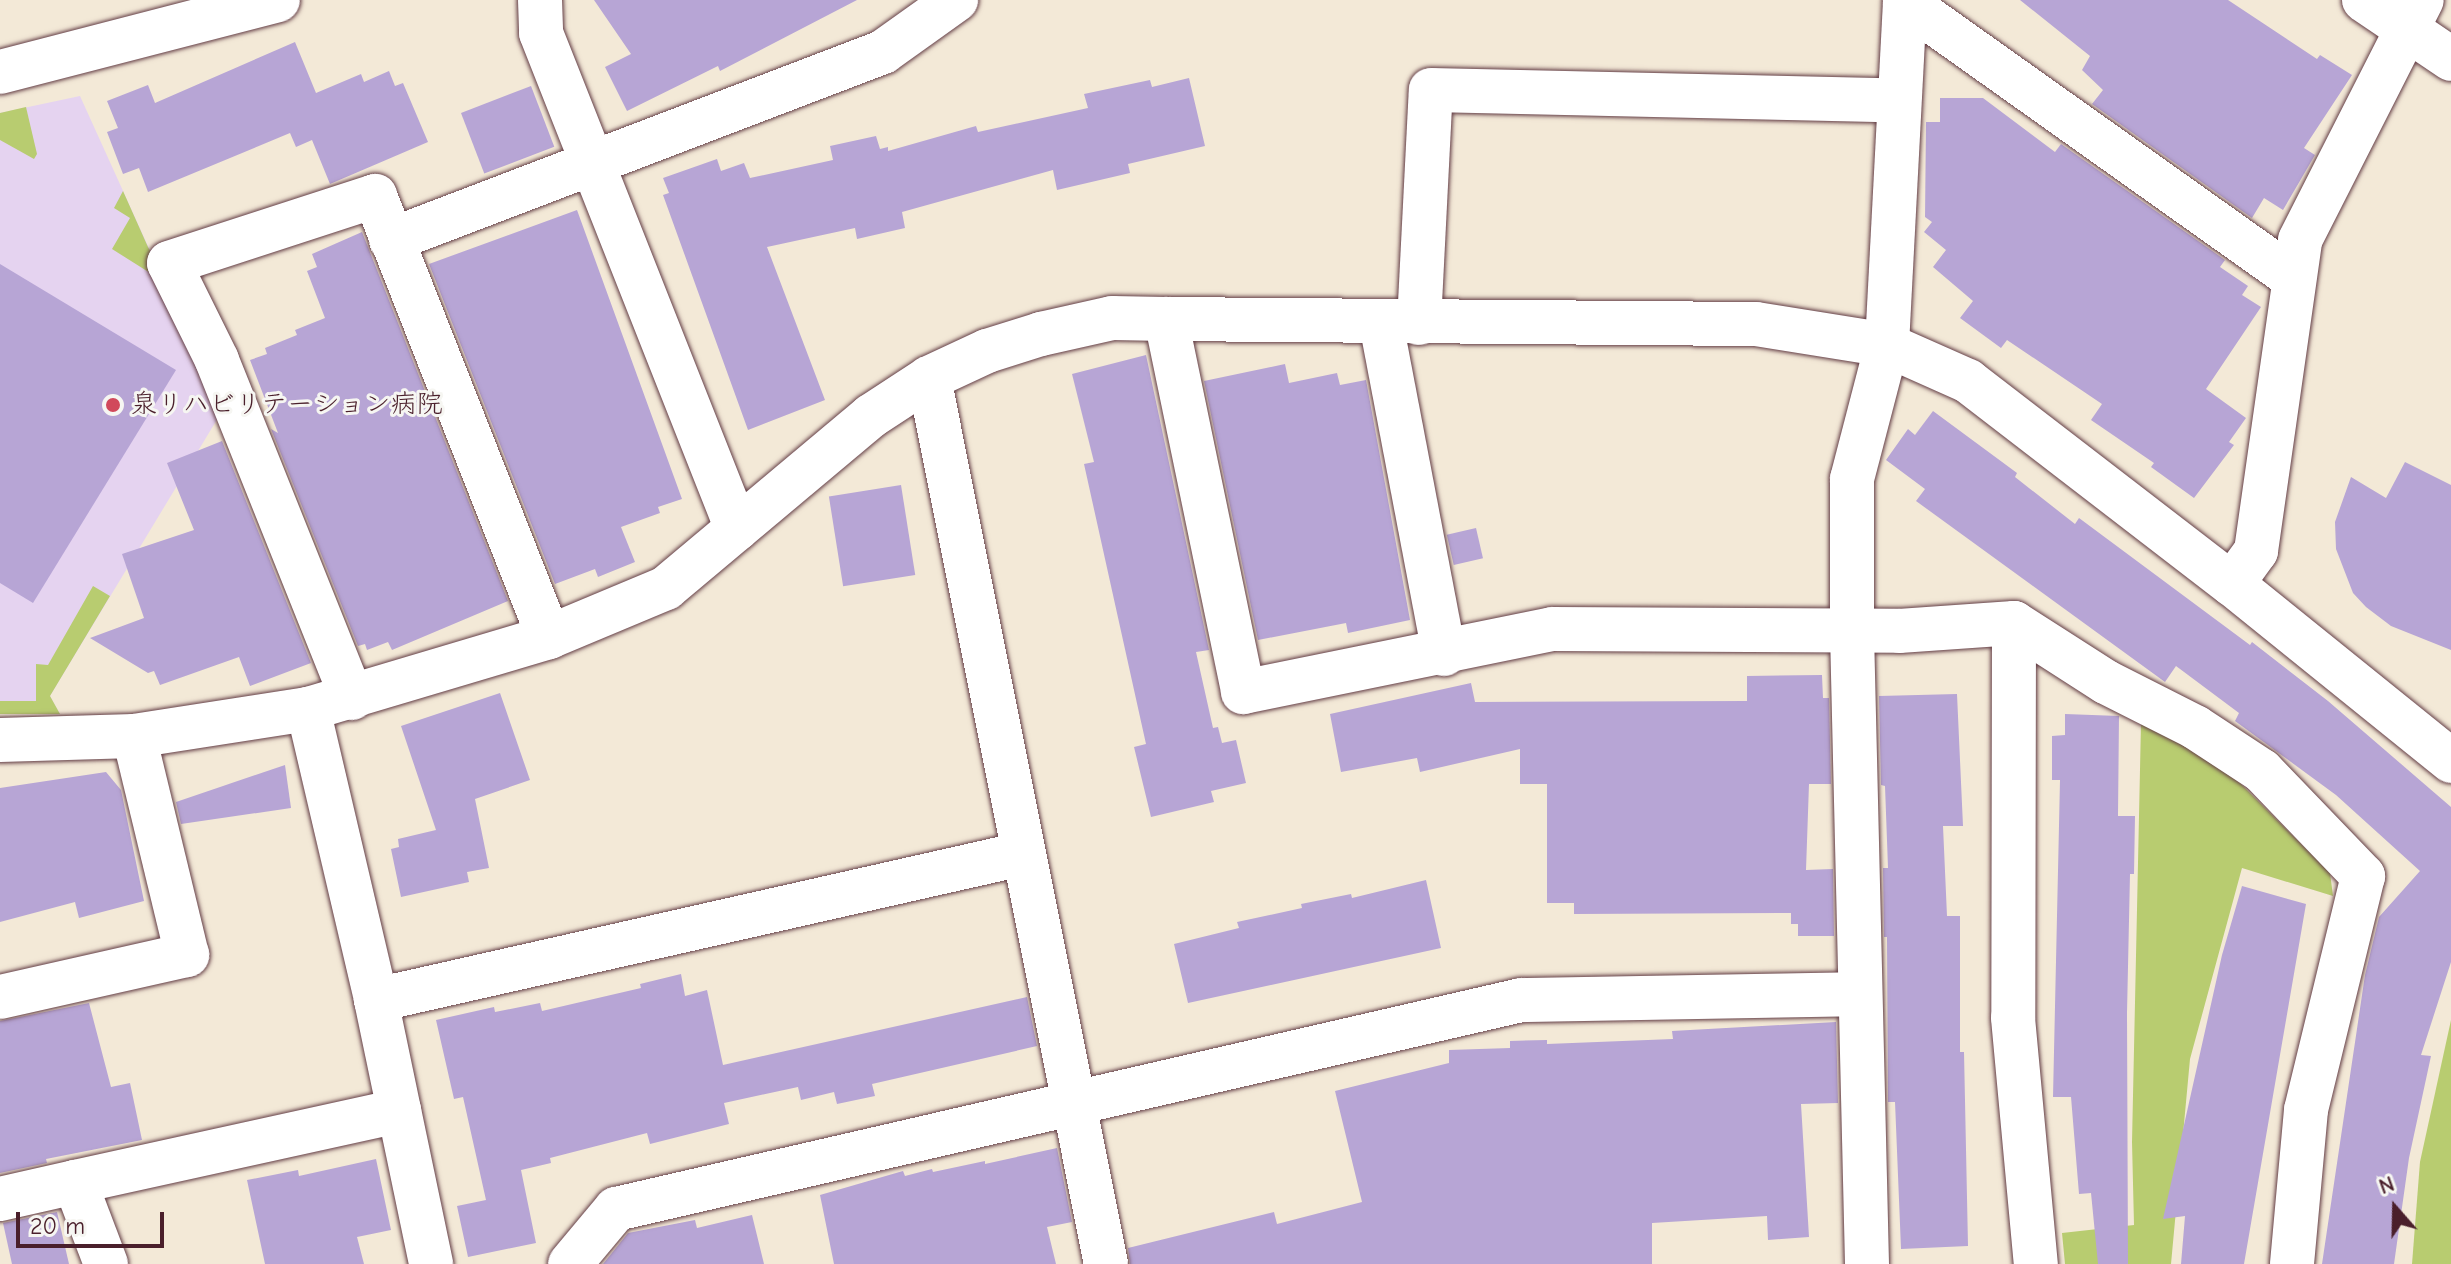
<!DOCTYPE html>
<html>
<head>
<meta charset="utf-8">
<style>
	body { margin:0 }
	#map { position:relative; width:2451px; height:1264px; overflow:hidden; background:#f3e9d7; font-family:"Comic Neue","Klee One",sans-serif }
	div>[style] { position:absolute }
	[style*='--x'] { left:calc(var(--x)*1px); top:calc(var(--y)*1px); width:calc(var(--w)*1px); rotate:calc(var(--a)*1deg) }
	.built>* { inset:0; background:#e5d3f0 }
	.green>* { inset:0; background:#b8cc70 }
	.building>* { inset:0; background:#b7a5d5; transform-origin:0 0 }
	.roads { filter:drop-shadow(0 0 2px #633d45) drop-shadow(0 0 2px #633d45) }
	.minor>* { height:44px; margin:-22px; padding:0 22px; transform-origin:22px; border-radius:22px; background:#fff }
	.tertiary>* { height:44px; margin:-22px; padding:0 22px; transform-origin:22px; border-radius:22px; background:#fff }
	.dots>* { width:22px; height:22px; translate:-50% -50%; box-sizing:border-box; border:4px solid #f6f6f2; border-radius:50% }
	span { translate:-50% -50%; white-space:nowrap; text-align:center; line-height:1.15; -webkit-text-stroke:6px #f6f6f2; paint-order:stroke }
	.poi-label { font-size:26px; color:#4a1f2b }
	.left { translate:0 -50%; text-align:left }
	.north { position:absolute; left:2355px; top:1168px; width:80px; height:80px; -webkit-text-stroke:6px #f6f6f2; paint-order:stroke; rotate:340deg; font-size:22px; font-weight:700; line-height:32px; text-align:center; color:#4a1f2b }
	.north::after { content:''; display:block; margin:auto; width:28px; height:36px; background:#4a1f2b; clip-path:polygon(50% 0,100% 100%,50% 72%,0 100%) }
	.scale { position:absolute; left:16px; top:1212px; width:148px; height:36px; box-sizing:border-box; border:4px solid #4a1f2b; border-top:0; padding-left:10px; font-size:24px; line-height:28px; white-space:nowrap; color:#4a1f2b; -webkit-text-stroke:6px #f6f6f2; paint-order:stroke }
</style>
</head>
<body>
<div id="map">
	<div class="built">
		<div style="clip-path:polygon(80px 96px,148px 246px,212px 362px,227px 403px,50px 696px,60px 714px,0 714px,0 113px)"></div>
	</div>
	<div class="green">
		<div style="clip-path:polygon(26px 107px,37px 154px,34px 159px,0 140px,0 113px)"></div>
		<div style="clip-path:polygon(123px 191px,148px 247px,212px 362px,213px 388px,158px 278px,112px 249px,130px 218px,114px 208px)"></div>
		<div style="clip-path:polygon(93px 586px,110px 596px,50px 696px,60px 714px,0 714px,0 701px,36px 701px,36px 664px,48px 665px)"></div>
		<div style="clip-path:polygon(2141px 723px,2191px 748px,2241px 784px,2330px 873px,2333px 896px,2242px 868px,2190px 1059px,2171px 1264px,2065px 1264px,2062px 1233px,2134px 1225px,2132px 1142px)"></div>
		<div style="clip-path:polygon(2451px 1020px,2451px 1264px,2412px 1264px,2420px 1162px)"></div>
	</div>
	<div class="building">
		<div style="clip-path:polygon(594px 0,857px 0,720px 71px,718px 66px,627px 111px,605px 67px,631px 54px)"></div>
		<div style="clip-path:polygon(2020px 0,2228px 0,2317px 59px,2320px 55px,2352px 75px,2304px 148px,2315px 155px,2283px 210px,2264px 198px,2252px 218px,2092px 104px,2103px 90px,2082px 70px,2090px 56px)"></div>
		<div style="clip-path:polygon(295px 42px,316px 93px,361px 74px,364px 82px,389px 71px,395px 86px,403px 83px,428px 142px,330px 184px,312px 140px,296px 147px,290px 133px,148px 192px,139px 168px,123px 174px,107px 132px,118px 128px,107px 101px,148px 85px,155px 103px)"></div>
		<div style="clip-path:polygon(1189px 78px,1205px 146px,1128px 164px,1130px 173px,1057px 190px,1053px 170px,902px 212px,905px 228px,857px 239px,855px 228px,767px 247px,825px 400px,748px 430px,663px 195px,669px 193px,663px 178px,717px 159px,721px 171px,744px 163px,750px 178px,833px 160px,830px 146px,876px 136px,880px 149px,888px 147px,888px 151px,976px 126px,978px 132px,1088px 108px,1084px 94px,1150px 80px,1152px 87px)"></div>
		<div style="left:531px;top:86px;width:65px;height:75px;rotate:69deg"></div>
		<div style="clip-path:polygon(1940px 98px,1983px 98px,2055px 152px,2061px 144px,2225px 260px,2220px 267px,2248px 286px,2242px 295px,2261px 307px,2206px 389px,2246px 418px,2229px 442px,2234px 445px,2194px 498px,2151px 467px,2154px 463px,2091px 420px,2102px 404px,2007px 340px,2001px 348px,1960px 318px,1973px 301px,1933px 267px,1946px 250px,1924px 232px,1932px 222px,1925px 217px,1926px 122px,1940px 122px)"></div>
		<div style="clip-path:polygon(577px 210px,682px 499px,658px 507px,660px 513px,621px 527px,635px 562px,598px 577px,595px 569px,555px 584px,429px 264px)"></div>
		<div style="clip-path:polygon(362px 232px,508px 601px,392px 650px,388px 642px,367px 650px,365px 644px,358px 646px,271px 429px,278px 433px,250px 360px,267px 354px,265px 348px,297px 335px,295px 330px,325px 318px,307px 271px,317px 267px,312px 254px)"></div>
		<div style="clip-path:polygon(0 264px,176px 370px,33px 603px,0 583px)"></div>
		<div style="clip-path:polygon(1146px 355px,1209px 650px,1196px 652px,1213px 728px,1218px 727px,1222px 743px,1236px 740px,1246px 783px,1211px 791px,1214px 802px,1151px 817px,1134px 747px,1146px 744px,1084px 464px,1094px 462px,1072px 374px)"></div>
		<div style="clip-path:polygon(1285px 364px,1289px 383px,1337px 373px,1340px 385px,1366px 380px,1410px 620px,1348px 633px,1346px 623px,1258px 640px,1204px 381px)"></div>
		<div style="clip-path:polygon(1933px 411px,2017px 473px,2015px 477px,2075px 524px,2079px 518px,2250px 645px,2252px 642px,2328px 701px,2451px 807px,2451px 962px,2421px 1055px,2431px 1056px,2409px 1158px,2394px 1264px,2322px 1264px,2365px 975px,2379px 917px,2420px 871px,2336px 795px,2235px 721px,2239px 713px,2176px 666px,2165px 682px,1916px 501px,1925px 489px,1886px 460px,1908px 429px,1915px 435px)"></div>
		<div style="clip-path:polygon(222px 441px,311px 663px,250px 686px,239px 657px,160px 685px,154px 671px,148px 673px,90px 638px,144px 618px,122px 554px,194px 530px,167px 463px)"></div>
		<div style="clip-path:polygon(2405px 462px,2451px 485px,2451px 650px,2391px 626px,2366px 607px,2353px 593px,2336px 549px,2335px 522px,2351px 477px,2386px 498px)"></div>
		<div style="left:901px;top:485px;width:91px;height:73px;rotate:81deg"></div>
		<div style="left:1476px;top:528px;width:31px;height:30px;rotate:77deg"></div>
		<div style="clip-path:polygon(1822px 675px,1823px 698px,1829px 698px,1831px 784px,1809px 784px,1806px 870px,1833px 869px,1834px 936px,1798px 936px,1798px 924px,1791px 924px,1791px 913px,1574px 914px,1574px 903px,1547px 903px,1547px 784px,1520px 784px,1520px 749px,1420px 772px,1417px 758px,1341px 772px,1330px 714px,1471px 683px,1475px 702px,1747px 701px,1747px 676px)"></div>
		<div style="clip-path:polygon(500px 693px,530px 780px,475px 799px,489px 868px,467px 872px,469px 882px,401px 897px,391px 849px,399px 847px,398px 839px,436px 830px,401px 726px)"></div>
		<div style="clip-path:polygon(1957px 694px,1963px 826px,1943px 826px,1947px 916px,1960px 916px,1960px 1052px,1964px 1052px,1968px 1246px,1901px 1249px,1895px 1102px,1888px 1102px,1887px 937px,1884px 937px,1883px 868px,1888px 868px,1885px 786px,1881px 785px,1879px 696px)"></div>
		<div style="clip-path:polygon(2065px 714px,2119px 716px,2118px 816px,2135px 816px,2134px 874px,2130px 874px,2127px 1013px,2128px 1264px,2098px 1264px,2091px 1193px,2079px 1194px,2071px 1097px,2053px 1097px,2060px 780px,2052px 780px,2052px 736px,2065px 735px)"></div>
		<div style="clip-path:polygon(285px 765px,291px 808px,181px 824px,176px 802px)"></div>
		<div style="clip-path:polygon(106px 772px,121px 790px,144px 901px,79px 918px,75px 902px,0 922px,0 788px)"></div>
		<div style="clip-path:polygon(1426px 880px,1441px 948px,1188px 1003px,1174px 944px,1239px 928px,1237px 922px,1302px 908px,1301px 904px,1351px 894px,1352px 898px)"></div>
		<div style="clip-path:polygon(2242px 886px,2306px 904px,2244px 1264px,2181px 1264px,2185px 1216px,2163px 1219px,2222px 955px)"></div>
		<div style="clip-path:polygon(681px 974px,685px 996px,707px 990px,723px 1065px,1027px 997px,1037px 1046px,872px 1084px,875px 1096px,837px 1104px,834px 1092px,801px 1100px,798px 1087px,724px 1103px,729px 1124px,650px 1144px,647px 1133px,550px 1158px,551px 1163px,521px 1170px,536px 1243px,468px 1257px,457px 1206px,486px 1200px,463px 1097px,454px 1099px,436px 1020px,494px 1007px,495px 1012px,540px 1003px,542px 1011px,641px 988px,640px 984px)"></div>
		<div style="clip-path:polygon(89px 1003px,111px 1087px,130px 1083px,142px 1140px,46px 1159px,47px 1163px,0 1173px,0 1021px)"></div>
		<div style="clip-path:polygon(1836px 1022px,1838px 1103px,1801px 1104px,1809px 1237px,1768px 1240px,1767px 1216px,1652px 1223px,1652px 1264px,1130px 1264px,1128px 1248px,1274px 1212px,1277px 1224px,1362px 1202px,1335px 1091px,1449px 1063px,1449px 1050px,1510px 1048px,1510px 1041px,1547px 1040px,1547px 1044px,1673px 1039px,1672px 1031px)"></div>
		<div style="clip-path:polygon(1057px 1148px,1072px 1222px,1047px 1227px,1056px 1264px,834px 1264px,820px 1195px,903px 1171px,905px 1176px,932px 1169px,933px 1172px,985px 1161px,985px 1164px)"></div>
		<div style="clip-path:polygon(376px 1159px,391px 1230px,357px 1237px,364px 1264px,265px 1264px,247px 1180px,298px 1170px,299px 1176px)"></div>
		<div style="clip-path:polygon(57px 1212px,69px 1264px,12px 1264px,3px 1223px)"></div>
		<div style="clip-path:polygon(752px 1215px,764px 1264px,603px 1264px,628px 1233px,695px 1220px,697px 1228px)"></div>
	</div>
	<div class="roads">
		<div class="minor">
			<div style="--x:540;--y:0;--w:33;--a:88"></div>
			<div style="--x:541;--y:33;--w:533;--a:68.44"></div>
			<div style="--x:1905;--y:2;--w:477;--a:35.4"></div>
			<div style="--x:0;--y:72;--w:287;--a:-14.5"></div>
			<div style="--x:391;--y:240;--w:527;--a:-20.91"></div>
			<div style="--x:883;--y:52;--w:90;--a:-35.5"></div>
			<div style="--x:1166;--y:319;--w:381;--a:78.3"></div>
			<div style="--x:1243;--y:692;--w:315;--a:-11.5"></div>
			<div style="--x:1552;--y:629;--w:347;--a:0.3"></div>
			<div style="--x:1899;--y:631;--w:115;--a:-4"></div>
			<div style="--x:2014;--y:623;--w:109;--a:32.7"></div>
			<div style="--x:2106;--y:682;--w:100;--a:26.8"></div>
			<div style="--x:2195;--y:727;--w:80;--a:33.3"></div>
			<div style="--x:2262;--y:771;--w:146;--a:46.1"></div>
			<div style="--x:2363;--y:876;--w:241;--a:103.7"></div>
			<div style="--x:2306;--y:1110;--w:155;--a:95.2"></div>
			<div style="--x:1381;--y:323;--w:337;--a:79.2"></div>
			<div style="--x:1419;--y:323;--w:233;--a:-87.1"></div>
			<div style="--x:1431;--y:90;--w:468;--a:1.3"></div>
			<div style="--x:929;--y:378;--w:904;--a:78.7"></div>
			<div style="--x:2232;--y:584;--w:41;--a:-54"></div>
			<div style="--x:2256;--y:551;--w:314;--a:-81.9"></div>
			<div style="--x:2300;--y:240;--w:269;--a:-63.1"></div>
			<div style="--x:2014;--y:623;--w:395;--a:90.1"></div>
			<div style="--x:2013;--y:1018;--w:247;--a:84.7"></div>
			<div style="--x:352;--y:698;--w:364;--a:-111.8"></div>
			<div style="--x:217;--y:360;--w:108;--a:-116.3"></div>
			<div style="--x:169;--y:263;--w:217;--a:-18"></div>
			<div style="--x:375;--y:196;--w:474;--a:68.5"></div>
			<div style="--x:308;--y:709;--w:299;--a:76.8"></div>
			<div style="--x:376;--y:1000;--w:270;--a:78.2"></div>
			<div style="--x:0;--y:740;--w:134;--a:-1.7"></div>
			<div style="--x:134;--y:736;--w:176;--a:-8.8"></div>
			<div style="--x:308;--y:709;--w:252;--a:-16.6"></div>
			<div style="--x:549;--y:637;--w:127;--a:-22.7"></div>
			<div style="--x:666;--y:588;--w:268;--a:-40"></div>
			<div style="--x:871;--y:416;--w:69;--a:-33.2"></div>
			<div style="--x:929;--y:378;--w:64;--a:-25"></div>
			<div style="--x:987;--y:351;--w:57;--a:-17.5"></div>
			<div style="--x:1041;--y:334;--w:73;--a:-12.7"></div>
			<div style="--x:1112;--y:318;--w:54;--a:1.1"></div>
			<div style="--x:1166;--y:319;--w:590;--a:0.49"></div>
			<div style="--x:1756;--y:324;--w:133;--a:9.1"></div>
			<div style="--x:1887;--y:345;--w:89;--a:24"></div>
			<div style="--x:1968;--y:381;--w:333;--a:37.6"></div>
			<div style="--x:2232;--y:584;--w:282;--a:38.9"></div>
			<div style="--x:0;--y:997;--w:192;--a:-12.7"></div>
			<div style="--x:187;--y:955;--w:225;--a:-103.6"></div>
			<div style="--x:376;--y:1000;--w:662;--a:-12.74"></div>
			<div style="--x:75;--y:1182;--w:332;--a:-12.4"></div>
			<div style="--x:0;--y:1199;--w:77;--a:-12.8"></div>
			<div style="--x:75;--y:1182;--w:88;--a:69.3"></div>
			<div style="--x:570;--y:1264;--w:72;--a:-50.1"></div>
			<div style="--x:616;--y:1209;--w:929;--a:-13"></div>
			<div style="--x:1521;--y:1000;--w:339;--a:-1"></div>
			<div style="--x:1867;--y:1264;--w:633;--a:-91.36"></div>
			<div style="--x:1852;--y:631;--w:152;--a:-90"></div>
			<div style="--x:1852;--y:479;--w:138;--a:-75.4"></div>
			<div style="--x:1887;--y:345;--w:345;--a:-87"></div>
		</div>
		<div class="tertiary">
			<div style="--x:2364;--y:0;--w:105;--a:34.1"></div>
		</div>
	</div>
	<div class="dots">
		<div style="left:113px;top:405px;background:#d1495b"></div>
	</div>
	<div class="poi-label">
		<span class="left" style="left:131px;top:405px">泉リハビリテーション病院</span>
	</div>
	<div class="north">N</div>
	<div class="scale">20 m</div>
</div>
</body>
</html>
